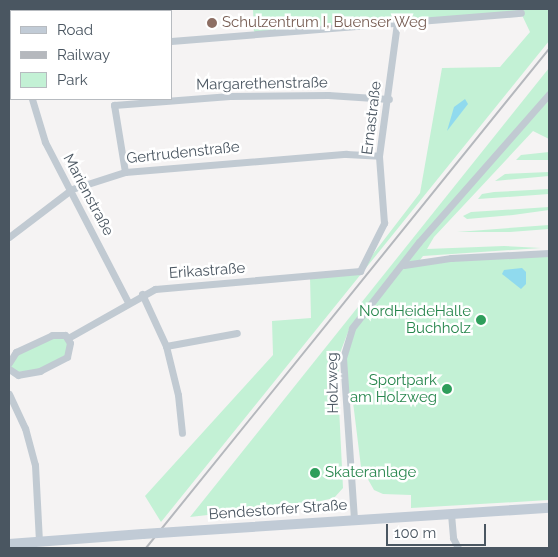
<!DOCTYPE html>
<html>
<head>
<meta charset="utf-8">
<style>
	body { margin:0 }
	#map { position:relative; width:558px; height:557px; overflow:hidden; background:#f5f3f3; font-family:Raleway,sans-serif }
	div>[style] { position:absolute }
	[style*='--x'] { left:calc(var(--x)*1px); top:calc(var(--y)*1px); width:calc(var(--w)*1px); rotate:calc(var(--a)*1deg) }
	.green>* { inset:0; background:#c3f1d5 }
	.water>* { inset:0; background:#90daee }
	.street>* { height:7px; margin:-3.5px; padding:0 3.5px; transform-origin:3.5px; border-radius:3.5px; background:#c1cad2 }
	.secondary>* { height:10px; margin:-5px; padding:0 5px; transform-origin:5px; border-radius:5px; background:#c1cbd6 }
	.rail>* { height:2px; margin:-1px; padding:0 1px; transform-origin:1px; border-radius:1px; background:#b5b8bd }
	.secondary-bridge>* { height:10px; margin:-5px; padding:0 5px; transform-origin:5px; border-radius:5px; background:#c1cbd6 }
	.dots>* { width:14px; height:14px; translate:-50% -50%; box-sizing:border-box; border:2px solid #fff; border-radius:50% }
	span { translate:-50% -50%; white-space:nowrap; text-align:center; line-height:1.15; -webkit-text-stroke:5px #fff; paint-order:stroke }
	.education-label { font-size:15px; color:#785e54 }
	.left { translate:0 -50%; text-align:left }
	.street-label { font-size:15px; color:#4a5661 }
	.leisure-label { font-size:15px; color:#27864d }
	.right { translate:-100% -50%; text-align:right }
	.frame { position:absolute; inset:0; border:10px solid #4a5661; pointer-events:none }
	.legend { position:absolute; left:10px; top:10px; width:162px; height:90px; box-sizing:border-box; background:#fff; border:1px solid #b7bbc0; margin:0; padding:6px 9px; list-style:none; font-size:15px; color:#4a5661 }
	.legend li { display:flex; align-items:center; gap:10px; height:25px }
	.legend b { width:25px; border:1px solid #b7bbc0 }
	.scale { position:absolute; left:386px; top:524px; width:100px; height:22px; box-sizing:border-box; border:2px solid #4a5661; border-top:0; padding-left:6px; font-size:15px; line-height:18px; white-space:nowrap; color:#4a5661; -webkit-text-stroke:4px #fff; paint-order:stroke }
</style>
</head>
<body>
<div id="map">
	<div class="green">
		<div style="clip-path:polygon(253px 9px,549px 9px,549px 41px,161px 522px,145px 496px,273px 355px,272px 321px,311px 318px,310px 277px,360px 271px,420px 193px,442px 68px,500px 67px,530px 32px,521px 13px,254px 34px)"></div>
		<div style="clip-path:polygon(549px 68px,549px 139px,533px 131px,434px 237px,427px 249px,504px 246px,541px 248px,423px 256px,420px 260px,549px 253px,549px 500px,411px 508px,411px 495px,383px 494px,374px 490px,361px 467px,353px 402px,346px 402px,344px 376px,350px 327px,340px 353px,338px 387px,343px 488px,334px 498px,312px 503px,190px 517px)"></div>
		<div style="clip-path:polygon(549px 152px,549px 160px,516px 160px,521px 155px)"></div>
		<div style="clip-path:polygon(549px 172px,549px 176px,495px 181px,505px 174px)"></div>
		<div style="clip-path:polygon(549px 189px,549px 194px,478px 199px,482px 194px,494px 192px)"></div>
		<div style="clip-path:polygon(549px 207px,549px 210px,513px 215px,467px 219px,463px 216px,471px 212px)"></div>
		<div style="clip-path:polygon(549px 225px,549px 229px,510px 232px,457px 232px)"></div>
		<div style="clip-path:polygon(65px 335px,70px 352px,40px 371px,12px 372px,9px 361px,35px 341px)"></div>
	</div>
	<div class="water">
		<div style="clip-path:polygon(465px 99px,468px 104px,447px 131px,454px 107px)"></div>
		<div style="clip-path:polygon(522px 268px,526px 272px,526px 284px,521px 289px,502px 274px,504px 270px)"></div>
	</div>
	<div class="street">
		<div style="--x:171;--y:41;--w:351;--a:-4.6"></div>
		<div style="--x:9;--y:54;--w:2;--a:-27"></div>
		<div style="--x:32;--y:99;--w:45;--a:73.2"></div>
		<div style="--x:45;--y:142;--w:180;--a:62.6"></div>
		<div style="--x:125;--y:172;--w:68;--a:-99.3"></div>
		<div style="--x:114;--y:105;--w:116;--a:-4.4"></div>
		<div style="--x:230;--y:96;--w:98;--a:-0.6"></div>
		<div style="--x:328;--y:95;--w:61;--a:3.8"></div>
		<div style="--x:9;--y:237;--w:79;--a:-37.3"></div>
		<div style="--x:72;--y:189;--w:56;--a:-17.8"></div>
		<div style="--x:125;--y:172;--w:222;--a:-4.7"></div>
		<div style="--x:346;--y:154;--w:33;--a:3"></div>
		<div style="--x:404;--y:265;--w:48;--a:-8.5"></div>
		<div style="--x:451;--y:258;--w:98;--a:-2.9"></div>
		<div style="--x:142;--y:294;--w:57;--a:65.2"></div>
		<div style="--x:166;--y:346;--w:50;--a:76.2"></div>
		<div style="--x:178;--y:395;--w:38;--a:84"></div>
		<div style="--x:68;--y:338;--w:100;--a:-29.4"></div>
		<div style="--x:155;--y:289;--w:206;--a:-5"></div>
		<div style="--x:360;--y:271;--w:54;--a:-63.4"></div>
		<div style="--x:384;--y:223;--w:67;--a:-94.3"></div>
		<div style="--x:379;--y:156;--w:134;--a:-82.3"></div>
		<div style="--x:166;--y:346;--w:72;--a:-10.4"></div>
		<div style="--x:9;--y:363;--w:13;--a:-58"></div>
		<div style="--x:16;--y:352;--w:40;--a:-25"></div>
		<div style="--x:52;--y:335;--w:13;--a:0"></div>
		<div style="--x:65;--y:335;--w:9;--a:58"></div>
		<div style="--x:70;--y:343;--w:14;--a:102"></div>
		<div style="--x:67;--y:357;--w:30;--a:153"></div>
		<div style="--x:40;--y:371;--w:22;--a:170"></div>
		<div style="--x:18;--y:375;--w:11;--a:-146"></div>
		<div style="--x:9;--y:394;--w:38;--a:65"></div>
		<div style="--x:25;--y:428;--w:38;--a:75"></div>
		<div style="--x:35;--y:465;--w:77;--a:87"></div>
		<div style="--x:451;--y:514;--w:24;--a:85"></div>
		<div style="--x:453;--y:538;--w:11;--a:63"></div>
		<div style="--x:354;--y:519;--w:161;--a:-93.9"></div>
		<div style="--x:343;--y:358;--w:31;--a:-73"></div>
		<div style="--x:352;--y:328;--w:109;--a:-52.1"></div>
		<div style="--x:419;--y:242;--w:197;--a:-48.7"></div>
	</div>
	<div class="secondary">
		<div style="--x:189;--y:531;--w:361;--a:-3.7"></div>
		<div style="--x:9;--y:544;--w:134;--a:-4.3"></div>
	</div>
	<div class="rail">
		<div style="--x:146;--y:548;--w:641;--a:-51.08"></div>
	</div>
	<div class="secondary-bridge">
		<div style="--x:143;--y:534;--w:46;--a:-3.7"></div>
	</div>
	<div class="dots">
		<div style="left:212px;top:23px;background:#8d6e63"></div>
		<div style="left:481px;top:320px;background:#2e9e5b"></div>
		<div style="left:447px;top:389px;background:#2e9e5b"></div>
		<div style="left:315px;top:473px;background:#2e9e5b"></div>
	</div>
	<div class="education-label">
		<span class="left" style="left:222px;top:23px">Schulzentrum I, Buenser Weg</span>
	</div>
	<div class="street-label">
		<span style="left:262px;top:84px;rotate:-1deg">Margarethenstraße</span>
		<span style="left:372px;top:118px;rotate:-83deg">Ernastraße</span>
		<span style="left:183px;top:153px;rotate:-6deg">Gertrudenstraße</span>
		<span style="left:88px;top:195px;rotate:62deg">Marienstraße</span>
		<span style="left:207px;top:271px;rotate:-4deg">Erikastraße</span>
		<span style="left:333px;top:383px;rotate:-91deg">Holzweg</span>
		<span style="left:278px;top:510px;rotate:-4deg">Bendestorfer Straße</span>
	</div>
	<div class="leisure-label">
		<span class="right" style="left:471px;top:320px">NordHeideHalle<br>Buchholz</span>
		<span class="right" style="left:437px;top:389px">Sportpark<br>am Holzweg</span>
		<span class="left" style="left:325px;top:473px">Skateranlage</span>
	</div>
	<div class="frame"></div>
	<ul class="legend">
	<li><b style="height:6px;background:#c1cbd6"></b>Road</li>
	<li><b style="height:6px;background:#b5b8bd"></b>Railway</li>
	<li><b style="height:14px;background:#c3f1d5"></b>Park</li>
	</ul>
	<div class="scale">100 m</div>
</div>
</body>
</html>
